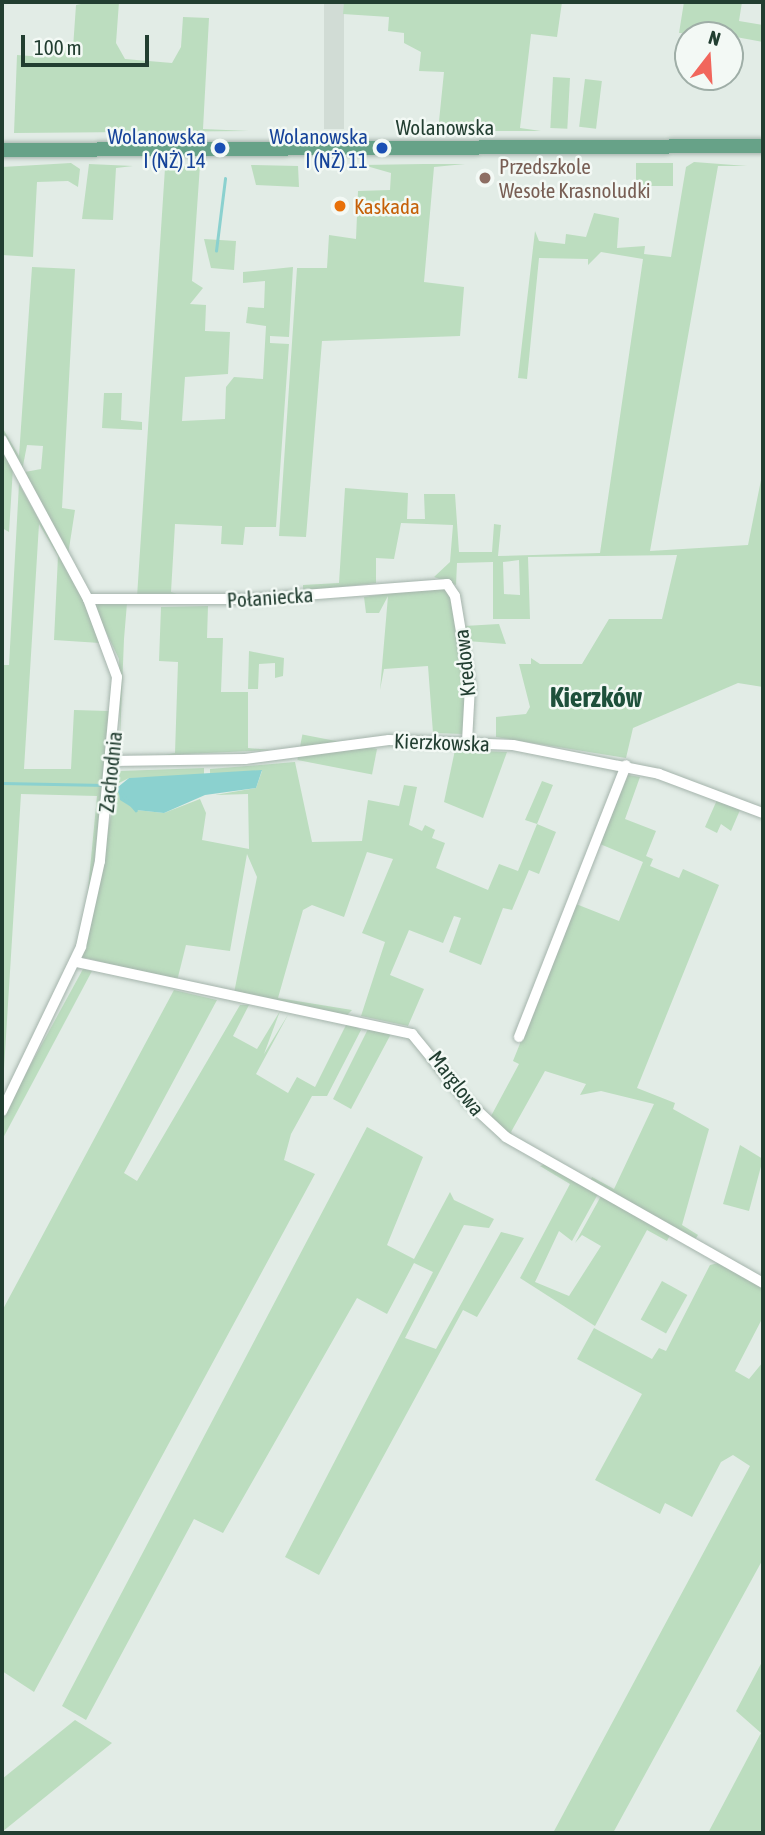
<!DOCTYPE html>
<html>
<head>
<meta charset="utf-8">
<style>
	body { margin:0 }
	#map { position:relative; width:765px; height:1835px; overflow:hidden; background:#e2ece6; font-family:"Asap Condensed",sans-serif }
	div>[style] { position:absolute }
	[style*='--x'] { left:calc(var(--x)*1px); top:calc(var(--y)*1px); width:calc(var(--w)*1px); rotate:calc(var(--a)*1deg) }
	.built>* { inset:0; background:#d1dcd5; transform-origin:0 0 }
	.green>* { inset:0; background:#bcddbf; transform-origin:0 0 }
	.water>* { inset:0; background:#8bd1cf }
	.stream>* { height:2.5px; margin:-1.25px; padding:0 1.25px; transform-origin:1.25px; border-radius:1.25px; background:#8bd1cf }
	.roads { filter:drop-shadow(0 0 2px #a5b4ac) drop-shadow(0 0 2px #a5b4ac) }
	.minor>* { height:10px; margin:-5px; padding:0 5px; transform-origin:5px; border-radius:5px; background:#fff }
	.major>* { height:14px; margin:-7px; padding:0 7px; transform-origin:7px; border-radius:7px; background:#67a288 }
	.dots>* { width:19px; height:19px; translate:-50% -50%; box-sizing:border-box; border:4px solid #f3f9f5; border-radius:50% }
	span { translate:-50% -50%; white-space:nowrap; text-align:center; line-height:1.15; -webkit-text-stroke:5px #f3f9f5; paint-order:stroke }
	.street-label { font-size:21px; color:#223e31 }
	.transit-label { font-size:21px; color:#164399 }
	.right { translate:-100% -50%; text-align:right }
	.education-label { font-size:21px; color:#785e54 }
	.left { translate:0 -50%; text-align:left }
	.food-label { font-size:21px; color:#c56008 }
	.district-label { font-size:28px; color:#1e503b; font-weight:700 }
	.frame { position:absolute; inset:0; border:4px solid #223e31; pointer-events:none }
	.north { position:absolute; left:674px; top:21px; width:70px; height:70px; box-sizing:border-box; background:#f3f9f5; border:2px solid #9faea7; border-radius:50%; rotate:17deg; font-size:19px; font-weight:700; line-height:28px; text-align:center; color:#223e31 }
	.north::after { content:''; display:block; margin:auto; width:24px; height:32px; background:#f1665c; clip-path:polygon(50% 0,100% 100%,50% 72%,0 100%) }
	.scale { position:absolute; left:21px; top:35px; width:128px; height:32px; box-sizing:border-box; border:4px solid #223e31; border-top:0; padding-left:9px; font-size:21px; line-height:24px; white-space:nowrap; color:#223e31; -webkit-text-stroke:5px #f3f9f5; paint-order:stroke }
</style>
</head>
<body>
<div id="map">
	<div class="built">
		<div style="left:324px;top:2px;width:20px;height:127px"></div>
	</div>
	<div class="green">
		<div style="clip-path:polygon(91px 2px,119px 2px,116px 43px,125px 59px,172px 63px,181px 47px,183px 17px,209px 18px,203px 129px,249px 131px,14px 133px,17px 55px,43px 57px,44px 46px,73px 48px,76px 5px)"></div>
		<div style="clip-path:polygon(344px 2px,562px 2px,557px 37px,531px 34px,520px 128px,541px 131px,438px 131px,444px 72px,419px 71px,421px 52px,404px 43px,404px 33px,388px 31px,389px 17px,343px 14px)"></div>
		<div style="clip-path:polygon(684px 2px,742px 2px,739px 21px,763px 25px,763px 42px,736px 37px,730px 62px,730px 35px,679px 33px)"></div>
		<div style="left:553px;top:77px;width:17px;height:51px;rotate:3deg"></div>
		<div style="left:585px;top:79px;width:17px;height:48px;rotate:7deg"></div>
		<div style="clip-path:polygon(evenodd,694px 162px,747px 166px,718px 166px,650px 551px,748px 545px,763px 470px,763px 687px,738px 683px,633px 728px,626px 758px,496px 737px,496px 717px,526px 714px,530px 707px,519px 664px,531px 664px,531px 658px,540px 664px,582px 664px,609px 619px,662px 619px,677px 555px,528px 557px,530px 619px,493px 619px,493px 562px,457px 563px,456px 585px,434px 577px,450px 562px,453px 525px,401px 523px,394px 559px,376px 558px,376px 583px,303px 591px,303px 585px,339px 583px,345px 488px,408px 493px,407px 519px,425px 519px,424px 494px,455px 494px,459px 552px,492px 552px,494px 524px,501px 525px,498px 556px,600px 553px,643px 259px,601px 252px,588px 265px,588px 259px,539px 258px,527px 379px,518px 378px,535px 231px,539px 241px,565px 244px,566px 234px,586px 237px,594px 213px,619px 218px,617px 248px,645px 246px,644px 254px,671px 257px,686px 167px,694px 162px,519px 560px,520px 595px,504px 594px,503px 562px,519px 560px)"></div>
		<div style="clip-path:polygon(71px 163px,80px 169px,78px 187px,68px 181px,37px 182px,33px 257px,2px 255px,2px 167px)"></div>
		<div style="left:636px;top:163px;width:37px;height:23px"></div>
		<div style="clip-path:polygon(89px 164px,133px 166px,116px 168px,113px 220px,82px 219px)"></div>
		<div style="clip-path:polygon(424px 164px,465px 164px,434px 167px,424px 282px,464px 287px,460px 336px,322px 341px,306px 537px,279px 536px,297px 268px,327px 268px,329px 235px,356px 239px,358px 191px,390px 190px,391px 173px,363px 165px)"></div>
		<div style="clip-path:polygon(200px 165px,192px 281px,203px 288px,190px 304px,206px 305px,205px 331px,230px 332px,228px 374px,185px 377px,182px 421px,225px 419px,226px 387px,234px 377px,263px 379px,266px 326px,246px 323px,248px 307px,264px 308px,265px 281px,243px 283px,243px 272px,293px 267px,289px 337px,270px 336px,270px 343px,289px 344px,276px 527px,245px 527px,243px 545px,221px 544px,222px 526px,175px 524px,171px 592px,186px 597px,137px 597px,165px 168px)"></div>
		<div style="clip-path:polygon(251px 165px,298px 166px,299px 187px,256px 185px)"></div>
		<div style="clip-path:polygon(204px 239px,236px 241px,234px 270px,211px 268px)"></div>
		<div style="clip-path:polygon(32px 267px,75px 269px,62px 508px,75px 510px,68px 555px,25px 472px,41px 469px,43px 446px,27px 445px,22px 471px,2px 435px,2px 427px,19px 456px)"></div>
		<div style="clip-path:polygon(104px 393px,122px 393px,121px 420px,142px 422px,142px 430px,102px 428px)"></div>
		<div style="clip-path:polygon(2px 448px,13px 468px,9px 532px,2px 528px)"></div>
		<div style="clip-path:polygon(19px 484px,80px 593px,100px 643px,54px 640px,58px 556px,39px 524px,24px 769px,71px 769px,74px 710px,109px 711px,113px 679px,94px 865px,87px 900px,97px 796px,21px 794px,2px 1101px,2px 665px,9px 665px)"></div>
		<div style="clip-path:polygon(441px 586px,451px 595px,465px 677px,464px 734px,433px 733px,428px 666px,384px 669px,380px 690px,388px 596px,379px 613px,366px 613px,364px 597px)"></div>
		<div style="clip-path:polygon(127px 603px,124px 639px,120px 739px,119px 659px,96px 611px,98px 604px)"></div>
		<div style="clip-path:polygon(208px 606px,207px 638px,223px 638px,221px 692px,248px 692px,248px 748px,272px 750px,164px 755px,175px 753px,178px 662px,159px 661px,161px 607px)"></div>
		<div style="clip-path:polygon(499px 624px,506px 644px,467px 641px,464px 626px)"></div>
		<div style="clip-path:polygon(249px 651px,284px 658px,283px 676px,275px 678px,275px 663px,259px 664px,258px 689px,248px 689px)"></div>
		<div style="left:377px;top:749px;width:26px;height:76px;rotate:101deg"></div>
		<div style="clip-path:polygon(455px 750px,507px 752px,483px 818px,444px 802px)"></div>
		<div style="clip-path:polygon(295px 762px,312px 842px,362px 841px,368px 800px,399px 806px,404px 785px,417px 787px,409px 825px,422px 831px,425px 825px,435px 830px,432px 838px,445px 843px,436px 868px,488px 890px,499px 864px,518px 871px,537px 824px,525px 820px,542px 781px,553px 785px,537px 824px,556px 832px,539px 874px,529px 870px,512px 910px,503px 908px,481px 965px,449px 952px,461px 918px,454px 916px,443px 943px,409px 930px,390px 975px,424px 989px,408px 1026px,361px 1016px,385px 942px,362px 933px,393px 859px,367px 852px,344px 917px,312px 905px,303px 910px,278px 998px,352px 1010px,347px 1015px,234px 993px,257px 877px,247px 854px,230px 951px,186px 945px,177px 981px,82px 957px,120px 771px,204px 768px,204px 776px,129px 778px,119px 783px,120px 799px,136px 810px,164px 813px,200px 799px,206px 813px,202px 840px,249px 849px,248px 794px,215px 795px,256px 788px,262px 771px,210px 776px,210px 769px)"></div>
		<div style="clip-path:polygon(628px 775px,640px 777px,625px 819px,656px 831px,646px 856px,653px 859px,650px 866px,679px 878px,683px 869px,719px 885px,637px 1088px,675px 1103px,673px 1109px,709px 1129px,682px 1225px,698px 1235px,694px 1241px,590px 1181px,592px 1177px,614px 1189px,654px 1104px,601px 1091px,580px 1095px,586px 1084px,545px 1071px,511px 1132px,514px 1138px,490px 1118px,519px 1064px,513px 1061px,576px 904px,619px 921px,643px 862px,600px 844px)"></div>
		<div style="clip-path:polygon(717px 800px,740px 810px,731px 831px,721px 824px,717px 833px,705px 827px)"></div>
		<div style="clip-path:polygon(83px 969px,92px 971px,2px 1140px,2px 1117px)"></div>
		<div style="clip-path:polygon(174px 990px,217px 1000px,124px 1173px,137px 1181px,240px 1005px,249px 1005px,233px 1036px,257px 1049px,280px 1011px,264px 1054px,289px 1013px,256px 1074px,288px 1093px,297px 1077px,315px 1087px,348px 1021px,361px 1030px,327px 1096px,312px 1096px,291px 1134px,284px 1160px,315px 1174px,34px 1692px,2px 1671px,2px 1311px)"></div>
		<div style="clip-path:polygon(368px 1029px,399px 1032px,413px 1041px,392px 1032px,351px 1109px,333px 1099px)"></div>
		<div style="clip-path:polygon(367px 1127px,423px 1157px,387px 1245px,414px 1259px,450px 1192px,454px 1200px,494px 1219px,489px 1228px,464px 1225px,405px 1338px,436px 1349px,501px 1232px,524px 1238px,477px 1317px,463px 1310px,319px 1575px,285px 1557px,433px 1272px,414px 1263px,387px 1314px,357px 1298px,223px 1533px,194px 1519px,86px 1720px,62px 1706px)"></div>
		<div style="clip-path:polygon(740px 1145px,763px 1159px,749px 1211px,723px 1204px)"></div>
		<div style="clip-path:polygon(545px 1164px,598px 1194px,572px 1241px,559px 1231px,535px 1282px,569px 1296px,601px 1246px,582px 1235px,575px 1243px,601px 1196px,670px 1235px,667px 1241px,647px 1230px,595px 1326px,520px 1278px,570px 1184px,540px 1166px)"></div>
		<div style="clip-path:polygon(718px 1263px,763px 1287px,763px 1317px,735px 1371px,749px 1379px,763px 1362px,763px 1559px,613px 1833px,553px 1833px,750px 1466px,733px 1455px,721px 1462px,692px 1517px,665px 1503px,660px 1514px,595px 1480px,642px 1394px,577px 1359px,594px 1328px,652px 1359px,659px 1348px,666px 1351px,710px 1265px)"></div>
		<div style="left:662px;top:1281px;width:29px;height:44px;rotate:29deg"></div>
		<div style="clip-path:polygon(763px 1660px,763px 1833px,708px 1833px,761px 1733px,736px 1711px)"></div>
		<div style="clip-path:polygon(75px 1720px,112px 1743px,2px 1832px,2px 1779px)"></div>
	</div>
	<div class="water">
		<div style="clip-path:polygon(262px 770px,256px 788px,205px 795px,164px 813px,136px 810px,120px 800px,118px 787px,129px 778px)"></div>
	</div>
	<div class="stream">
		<div style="--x:216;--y:251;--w:73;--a:-82.9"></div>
		<div style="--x:2;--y:783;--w:103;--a:1.1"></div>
		<div style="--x:115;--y:786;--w:32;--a:49"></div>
	</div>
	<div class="roads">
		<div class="minor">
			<div style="--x:2;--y:440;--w:181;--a:61.6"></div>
			<div style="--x:88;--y:599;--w:83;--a:69.6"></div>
			<div style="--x:117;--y:677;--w:185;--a:95.3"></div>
			<div style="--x:100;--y:861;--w:88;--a:102.5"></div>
			<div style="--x:81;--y:947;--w:182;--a:115.7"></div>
			<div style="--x:88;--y:599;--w:164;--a:0"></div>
			<div style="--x:252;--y:599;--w:196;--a:-4.4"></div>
			<div style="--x:447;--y:584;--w:14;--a:56"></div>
			<div style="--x:455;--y:596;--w:91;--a:80.5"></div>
			<div style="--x:470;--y:686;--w:56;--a:93.1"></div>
			<div style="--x:112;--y:761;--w:133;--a:-0.9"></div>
			<div style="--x:245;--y:759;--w:145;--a:-7.5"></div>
			<div style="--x:389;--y:740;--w:124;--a:2.3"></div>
			<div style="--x:513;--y:745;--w:149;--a:11.2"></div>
			<div style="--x:659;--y:774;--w:111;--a:20.6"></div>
			<div style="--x:76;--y:962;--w:344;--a:12.1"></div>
			<div style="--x:412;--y:1034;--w:85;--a:50.7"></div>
			<div style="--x:466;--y:1100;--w:54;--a:42.8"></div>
			<div style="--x:506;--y:1137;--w:296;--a:29.6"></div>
			<div style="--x:519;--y:1037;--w:292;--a:-68.5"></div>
		</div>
		<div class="major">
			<div style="--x:2;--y:150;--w:761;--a:-0.3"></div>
		</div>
	</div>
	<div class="dots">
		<div style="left:220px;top:148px;background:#1a4fb4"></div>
		<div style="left:382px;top:148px;background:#1a4fb4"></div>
		<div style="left:485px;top:178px;background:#8d6e63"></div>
		<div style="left:340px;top:206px;background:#e8710a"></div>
	</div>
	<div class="street-label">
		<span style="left:445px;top:127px">Wolanowska</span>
		<span style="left:270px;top:597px;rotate:-4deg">Połaniecka</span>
		<span style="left:464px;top:663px;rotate:-96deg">Kredowa</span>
		<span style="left:442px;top:742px;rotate:2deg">Kierzkowska</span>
		<span style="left:110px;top:772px;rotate:-84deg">Zachodnia</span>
		<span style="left:457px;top:1083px;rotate:52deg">Marglowa</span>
	</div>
	<div class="transit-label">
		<span class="right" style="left:206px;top:148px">Wolanowska<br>I (NŻ) 14</span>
		<span class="right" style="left:368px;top:148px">Wolanowska<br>I (NŻ) 11</span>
	</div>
	<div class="education-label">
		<span class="left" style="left:499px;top:178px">Przedszkole<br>Wesołe Krasnoludki</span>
	</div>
	<div class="food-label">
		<span class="left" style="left:354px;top:206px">Kaskada</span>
	</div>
	<div class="district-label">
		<span style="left:596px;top:697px">Kierzków</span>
	</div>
	<div class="frame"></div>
	<div class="north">N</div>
	<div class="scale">100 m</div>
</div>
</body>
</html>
